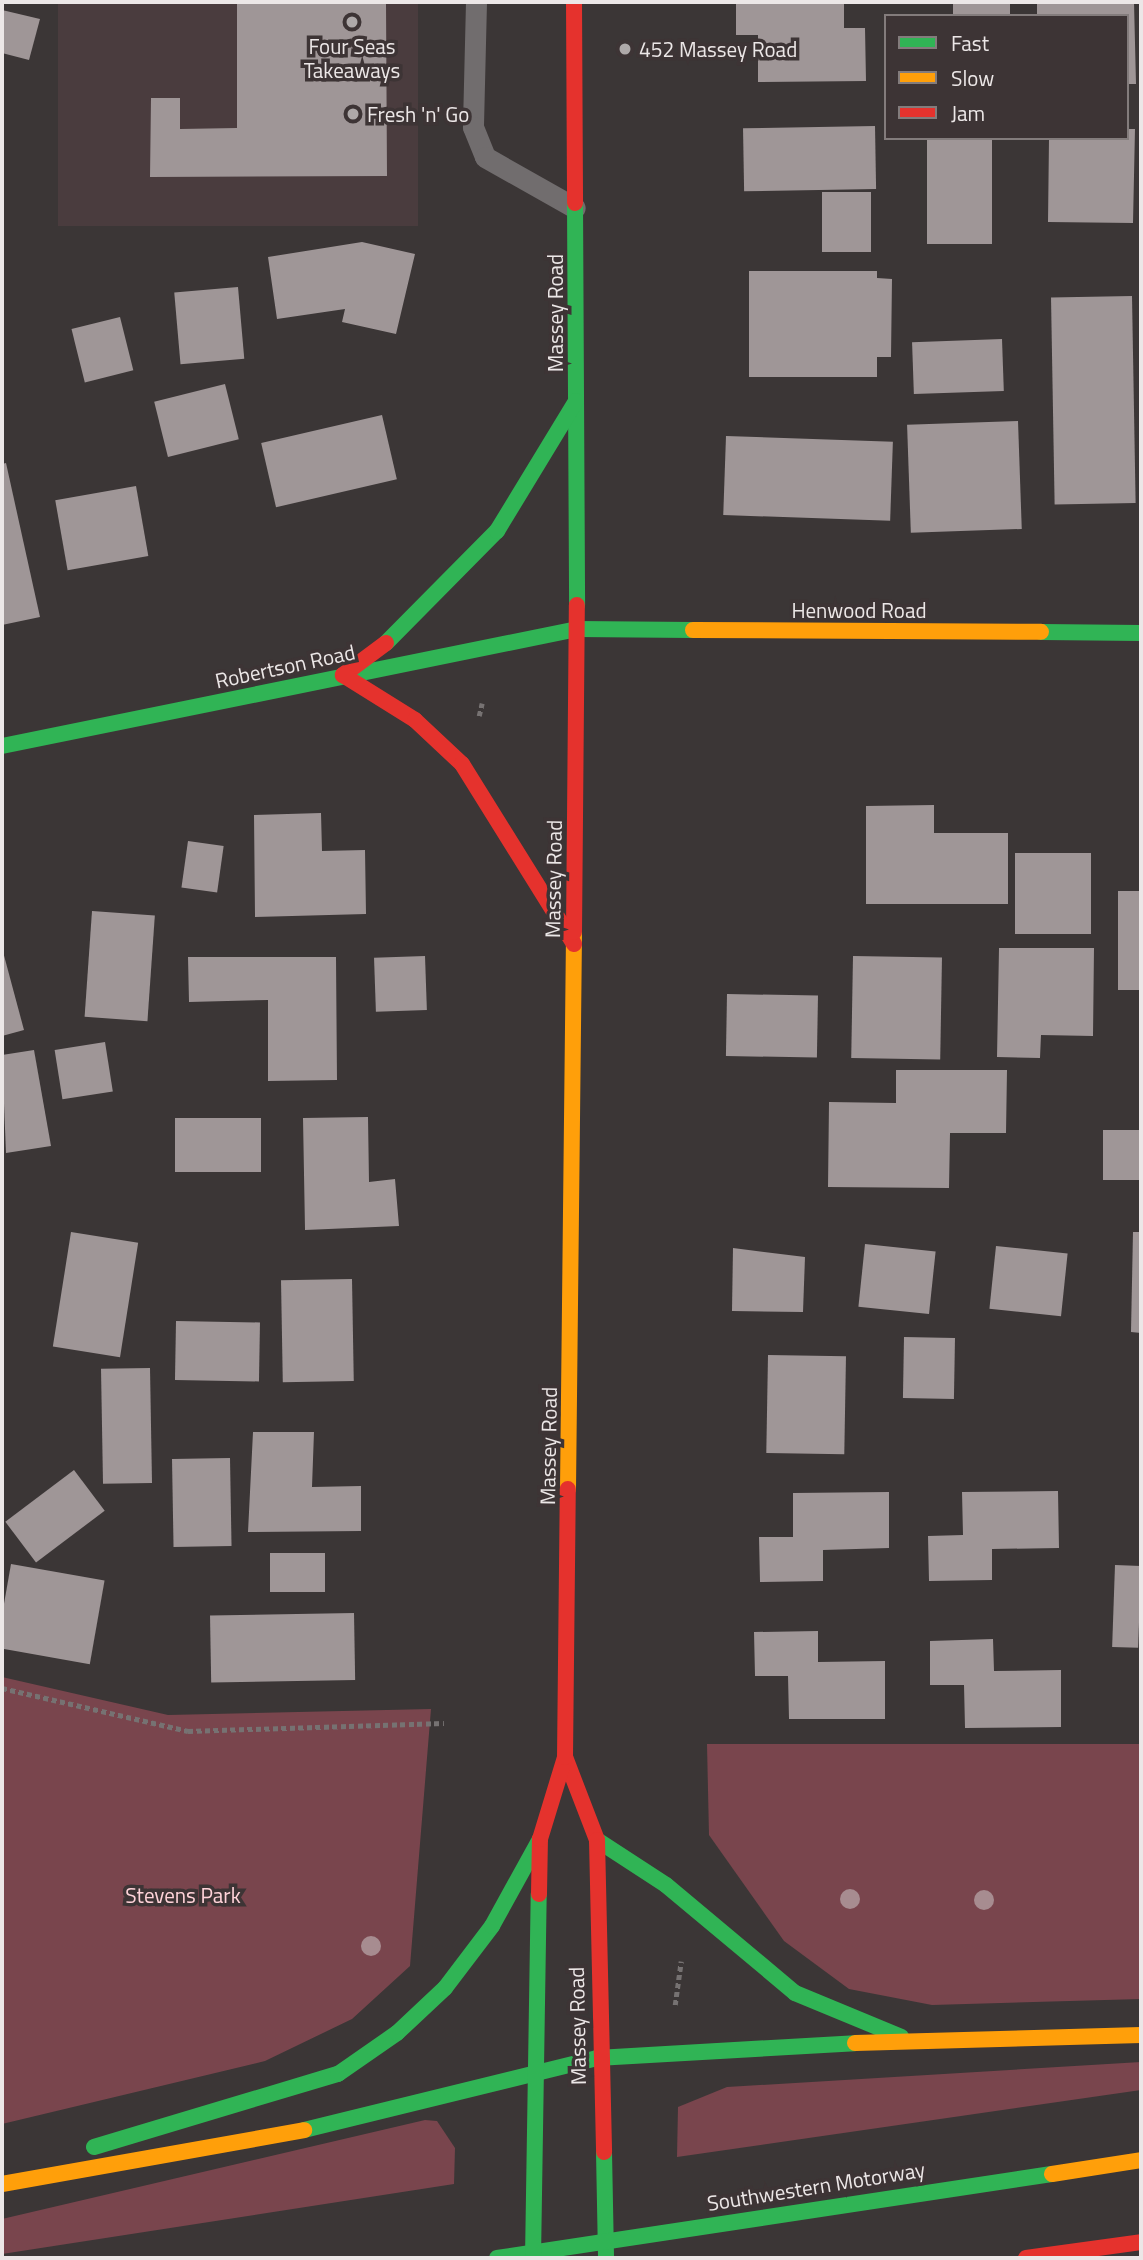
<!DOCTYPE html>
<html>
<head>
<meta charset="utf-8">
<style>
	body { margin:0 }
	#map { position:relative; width:1143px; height:2260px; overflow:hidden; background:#3b3636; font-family:"Titillium Web",sans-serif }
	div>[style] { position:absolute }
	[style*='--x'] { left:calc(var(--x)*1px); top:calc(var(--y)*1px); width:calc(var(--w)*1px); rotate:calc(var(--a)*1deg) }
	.built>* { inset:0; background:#4a3c3e; transform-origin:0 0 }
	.green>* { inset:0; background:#79454d }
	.building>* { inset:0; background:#9f9697; transform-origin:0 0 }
	.path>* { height:4.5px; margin-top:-2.25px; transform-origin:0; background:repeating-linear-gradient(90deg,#767272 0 5px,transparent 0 8.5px) }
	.lane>* { height:21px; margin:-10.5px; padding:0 10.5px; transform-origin:10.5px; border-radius:10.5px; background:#716d6e }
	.fast>* { height:16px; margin:-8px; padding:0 8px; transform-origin:8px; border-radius:8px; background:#30b455 }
	.slow>* { height:16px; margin:-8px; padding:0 8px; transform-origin:8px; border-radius:8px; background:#ff9f0a }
	.jam>* { height:16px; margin:-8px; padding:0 8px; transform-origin:8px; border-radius:8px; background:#e5322d }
	.trees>* { width:20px; height:20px; margin:-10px; border-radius:50%; background:#a78c90 }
	.dots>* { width:19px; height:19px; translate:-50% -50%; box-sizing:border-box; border:4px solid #3d3435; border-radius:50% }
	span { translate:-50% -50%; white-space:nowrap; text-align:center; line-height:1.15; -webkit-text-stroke:7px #3d3435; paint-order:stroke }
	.poi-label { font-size:21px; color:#ece7e7 }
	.left { translate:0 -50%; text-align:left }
	.street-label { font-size:21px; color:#ece7e7 }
	.park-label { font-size:21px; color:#ffd3d9 }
	.frame { position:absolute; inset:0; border:4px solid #ece7e7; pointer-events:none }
	.legend { position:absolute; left:884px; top:14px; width:245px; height:126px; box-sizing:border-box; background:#3d3435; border:2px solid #837c7c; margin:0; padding:9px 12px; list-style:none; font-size:21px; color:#ece7e7 }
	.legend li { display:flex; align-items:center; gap:14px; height:35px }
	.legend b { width:35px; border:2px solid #837c7c }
</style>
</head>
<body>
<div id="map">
	<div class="built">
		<div style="left:58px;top:2px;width:360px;height:224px"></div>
	</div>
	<div class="green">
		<div style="clip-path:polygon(2px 1677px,168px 1715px,431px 1709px,410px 1966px,352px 2019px,265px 2061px,2px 2124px)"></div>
		<div style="clip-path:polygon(1141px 1744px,1141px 1999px,932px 2005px,849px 1989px,784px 1941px,709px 1835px,707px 1744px)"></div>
		<div style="clip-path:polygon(1141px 2062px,1141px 2090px,677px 2157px,678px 2107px,727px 2087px)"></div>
		<div style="clip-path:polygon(425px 2120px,437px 2121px,455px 2148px,454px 2184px,2px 2254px,2px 2219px)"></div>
	</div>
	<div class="building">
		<div style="clip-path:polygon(237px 2px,386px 2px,387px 176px,150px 177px,151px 98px,180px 98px,180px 129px,237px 128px)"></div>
		<div style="clip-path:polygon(736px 2px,844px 2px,844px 28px,865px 28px,866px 81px,758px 82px,758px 35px,736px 35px)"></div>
		<div style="left:953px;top:2px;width:57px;height:14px"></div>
		<div style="clip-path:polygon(1037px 2px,1134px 2px,1136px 84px,1127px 84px,1127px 16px,1037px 16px)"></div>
		<div style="clip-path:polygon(2px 10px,40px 19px,29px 60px,2px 53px)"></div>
		<div style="left:875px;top:126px;width:63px;height:132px;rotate:89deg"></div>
		<div style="clip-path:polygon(1127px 129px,1135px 129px,1133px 223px,1048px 222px,1049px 138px,1127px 138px)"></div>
		<div style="left:927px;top:138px;width:65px;height:106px"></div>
		<div style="left:822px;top:192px;width:49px;height:60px"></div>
		<div style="clip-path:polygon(362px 242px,415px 254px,396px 334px,342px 322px,345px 309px,277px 319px,268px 257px)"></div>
		<div style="clip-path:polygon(749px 271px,877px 271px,877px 278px,892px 279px,891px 357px,877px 357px,877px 377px,749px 377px)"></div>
		<div style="left:238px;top:287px;width:72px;height:64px;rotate:85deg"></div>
		<div style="left:1132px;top:296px;width:207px;height:81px;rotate:89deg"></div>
		<div style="left:120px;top:317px;width:55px;height:50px;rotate:76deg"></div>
		<div style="left:1002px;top:339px;width:52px;height:90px;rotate:88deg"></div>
		<div style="left:225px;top:384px;width:57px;height:73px;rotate:76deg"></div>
		<div style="left:382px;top:415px;width:66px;height:124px;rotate:77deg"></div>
		<div style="left:1018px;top:421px;width:108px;height:111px;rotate:88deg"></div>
		<div style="left:726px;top:436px;width:167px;height:79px;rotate:2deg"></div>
		<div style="clip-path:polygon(6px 463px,40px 617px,2px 625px,2px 464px)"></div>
		<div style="left:136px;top:486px;width:71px;height:82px;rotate:80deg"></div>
		<div style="clip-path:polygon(934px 805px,934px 833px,1008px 833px,1008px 904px,866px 904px,866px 806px)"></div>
		<div style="clip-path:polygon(321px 813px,322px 851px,365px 850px,366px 914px,255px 917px,254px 815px)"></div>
		<div style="left:188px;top:841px;width:36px;height:47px;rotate:8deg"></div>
		<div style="left:1015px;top:853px;width:76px;height:81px"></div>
		<div style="left:1118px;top:891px;width:23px;height:99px"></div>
		<div style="left:92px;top:911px;width:63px;height:106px;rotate:4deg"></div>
		<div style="clip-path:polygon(2px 948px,24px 1030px,2px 1036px)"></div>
		<div style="clip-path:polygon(999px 948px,1094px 948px,1093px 1036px,1041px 1035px,1040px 1058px,997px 1057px)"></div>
		<div style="left:425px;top:956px;width:54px;height:51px;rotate:88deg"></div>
		<div style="left:853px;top:956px;width:89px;height:102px;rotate:1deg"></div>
		<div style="clip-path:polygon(188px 957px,336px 957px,337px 1080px,268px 1081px,268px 1000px,189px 1002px)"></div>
		<div style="left:727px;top:994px;width:91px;height:62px;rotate:1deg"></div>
		<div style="left:105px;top:1042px;width:50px;height:51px;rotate:81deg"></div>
		<div style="clip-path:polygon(34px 1050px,51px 1146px,6px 1153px,2px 1055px)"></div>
		<div style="clip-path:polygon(896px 1070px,1007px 1070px,1006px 1133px,950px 1133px,949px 1188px,828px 1187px,829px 1102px,896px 1103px)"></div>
		<div style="clip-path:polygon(368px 1117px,369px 1182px,395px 1179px,399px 1226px,305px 1230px,303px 1118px)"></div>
		<div style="left:175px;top:1118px;width:86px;height:54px"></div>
		<div style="left:1103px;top:1130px;width:38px;height:50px"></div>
		<div style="left:71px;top:1232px;width:68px;height:116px;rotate:9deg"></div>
		<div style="clip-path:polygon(1133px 1232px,1141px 1232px,1141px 1333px,1131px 1332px)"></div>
		<div style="left:865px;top:1244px;width:71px;height:63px;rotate:6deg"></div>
		<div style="left:996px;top:1246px;width:72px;height:63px;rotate:6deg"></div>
		<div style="clip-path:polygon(733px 1248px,805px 1257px,803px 1312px,732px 1311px)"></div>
		<div style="left:352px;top:1279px;width:102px;height:71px;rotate:89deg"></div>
		<div style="left:176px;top:1321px;width:84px;height:59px;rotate:1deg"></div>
		<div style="left:904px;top:1337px;width:51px;height:61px;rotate:1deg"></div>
		<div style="left:768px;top:1355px;width:78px;height:98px;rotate:1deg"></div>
		<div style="left:150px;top:1368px;width:115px;height:49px;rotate:89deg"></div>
		<div style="clip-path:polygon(253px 1432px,314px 1432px,312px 1487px,361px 1486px,361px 1531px,248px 1532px)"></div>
		<div style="left:230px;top:1458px;width:88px;height:58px;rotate:89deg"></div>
		<div style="left:74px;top:1470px;width:51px;height:86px;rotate:53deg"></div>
		<div style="clip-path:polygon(1058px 1491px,1059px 1548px,992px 1549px,992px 1580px,929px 1581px,928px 1536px,963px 1535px,962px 1492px)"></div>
		<div style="clip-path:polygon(889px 1492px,889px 1548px,823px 1550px,823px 1581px,760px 1582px,759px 1537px,793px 1537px,793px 1493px)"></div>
		<div style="left:325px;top:1553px;width:39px;height:55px;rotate:90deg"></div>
		<div style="left:11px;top:1564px;width:95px;height:85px;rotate:10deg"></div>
		<div style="left:1115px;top:1565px;width:26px;height:82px;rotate:2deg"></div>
		<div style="left:354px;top:1613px;width:67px;height:144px;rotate:89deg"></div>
		<div style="clip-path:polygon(818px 1631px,818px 1662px,885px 1661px,885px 1719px,789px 1719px,788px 1676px,755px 1676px,754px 1632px)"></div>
		<div style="clip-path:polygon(993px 1639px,994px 1671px,1061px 1670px,1061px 1727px,965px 1728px,964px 1685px,930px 1685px,930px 1641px)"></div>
	</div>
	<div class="path">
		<div style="--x:479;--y:716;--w:13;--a:-77"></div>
		<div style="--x:2;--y:1688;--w:191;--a:13"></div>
		<div style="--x:188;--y:1731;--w:256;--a:-1.8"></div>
		<div style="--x:675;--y:2005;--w:44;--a:-82.2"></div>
	</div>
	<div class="lane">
		<div style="--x:476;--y:2;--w:125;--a:91.4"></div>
		<div style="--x:473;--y:127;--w:32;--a:68"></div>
		<div style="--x:485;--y:157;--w:103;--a:29.5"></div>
	</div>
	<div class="fast">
		<div style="--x:575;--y:203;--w:402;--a:89.7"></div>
		<div style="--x:1041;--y:632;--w:100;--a:0.6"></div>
		<div style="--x:386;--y:643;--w:158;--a:-45.3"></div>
		<div style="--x:497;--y:531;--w:152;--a:-58.7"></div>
		<div style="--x:2;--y:746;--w:587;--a:-11.5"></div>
		<div style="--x:577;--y:629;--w:116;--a:0.5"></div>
		<div style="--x:597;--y:1840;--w:82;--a:33.1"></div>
		<div style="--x:666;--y:1885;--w:168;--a:39.9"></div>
		<div style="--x:795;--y:1993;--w:115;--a:22.5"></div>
		<div style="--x:304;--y:2130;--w:302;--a:-13.8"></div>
		<div style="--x:597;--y:2058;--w:258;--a:-3.3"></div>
		<div style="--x:94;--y:2147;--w:255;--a:-16.7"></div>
		<div style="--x:338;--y:2074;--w:72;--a:-34.8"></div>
		<div style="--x:397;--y:2033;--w:66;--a:-43.2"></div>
		<div style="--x:445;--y:1988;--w:78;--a:-52.8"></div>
		<div style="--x:492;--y:1926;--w:99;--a:-61.1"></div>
		<div style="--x:604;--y:2152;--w:106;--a:88.9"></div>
		<div style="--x:497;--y:2258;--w:561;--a:-8.61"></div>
		<div style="--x:533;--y:2258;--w:364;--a:-89.1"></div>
	</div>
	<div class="slow">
		<div style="--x:693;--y:630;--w:348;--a:0.3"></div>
		<div style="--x:568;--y:1489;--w:557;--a:-89.38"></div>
		<div style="--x:855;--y:2043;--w:286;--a:-1.6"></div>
		<div style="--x:1052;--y:2174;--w:90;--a:-8.9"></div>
		<div style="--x:2;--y:2184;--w:307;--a:-10.1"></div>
	</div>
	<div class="jam">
		<div style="--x:574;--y:2;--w:201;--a:89.7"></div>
		<div style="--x:386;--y:643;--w:54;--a:143.3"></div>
		<div style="--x:343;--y:675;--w:85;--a:32"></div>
		<div style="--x:415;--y:720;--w:64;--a:43.1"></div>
		<div style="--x:462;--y:764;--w:212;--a:58.1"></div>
		<div style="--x:574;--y:932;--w:327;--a:-89.5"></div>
		<div style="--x:565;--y:1757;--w:89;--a:68.9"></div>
		<div style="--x:597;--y:1840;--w:312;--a:88.7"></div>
		<div style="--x:539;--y:1894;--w:55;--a:-89"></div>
		<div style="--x:540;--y:1839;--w:86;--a:-73"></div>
		<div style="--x:565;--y:1757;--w:268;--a:-89.4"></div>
		<div style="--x:1026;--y:2258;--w:116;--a:-7.9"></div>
	</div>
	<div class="trees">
		<div style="left:850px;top:1899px"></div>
		<div style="left:984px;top:1900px"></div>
		<div style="left:371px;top:1946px"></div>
	</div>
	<div class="dots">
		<div style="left:352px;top:22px;background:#aea9a9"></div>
		<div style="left:625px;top:49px;background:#aea9a9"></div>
		<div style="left:353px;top:114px;background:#aea9a9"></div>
	</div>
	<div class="poi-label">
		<span style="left:352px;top:58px">Four Seas<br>Takeaways</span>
		<span class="left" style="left:639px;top:49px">452 Massey Road</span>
		<span class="left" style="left:367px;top:114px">Fresh 'n' Go</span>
	</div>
	<div class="street-label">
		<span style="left:555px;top:313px;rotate:-90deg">Massey Road</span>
		<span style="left:859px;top:610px">Henwood Road</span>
		<span style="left:285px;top:666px;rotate:-12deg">Robertson Road</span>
		<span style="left:553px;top:879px;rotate:-89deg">Massey Road</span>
		<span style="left:548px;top:1446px;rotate:-89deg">Massey Road</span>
		<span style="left:577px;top:2026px;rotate:-91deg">Massey Road</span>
		<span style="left:816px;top:2186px;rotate:-9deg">Southwestern Motorway</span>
	</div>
	<div class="park-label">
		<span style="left:183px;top:1895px">Stevens Park</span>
	</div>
	<div class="frame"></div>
	<ul class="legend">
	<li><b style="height:9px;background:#30b455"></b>Fast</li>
	<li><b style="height:9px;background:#ff9f0a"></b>Slow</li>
	<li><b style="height:9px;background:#e5322d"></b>Jam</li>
	</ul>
</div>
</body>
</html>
